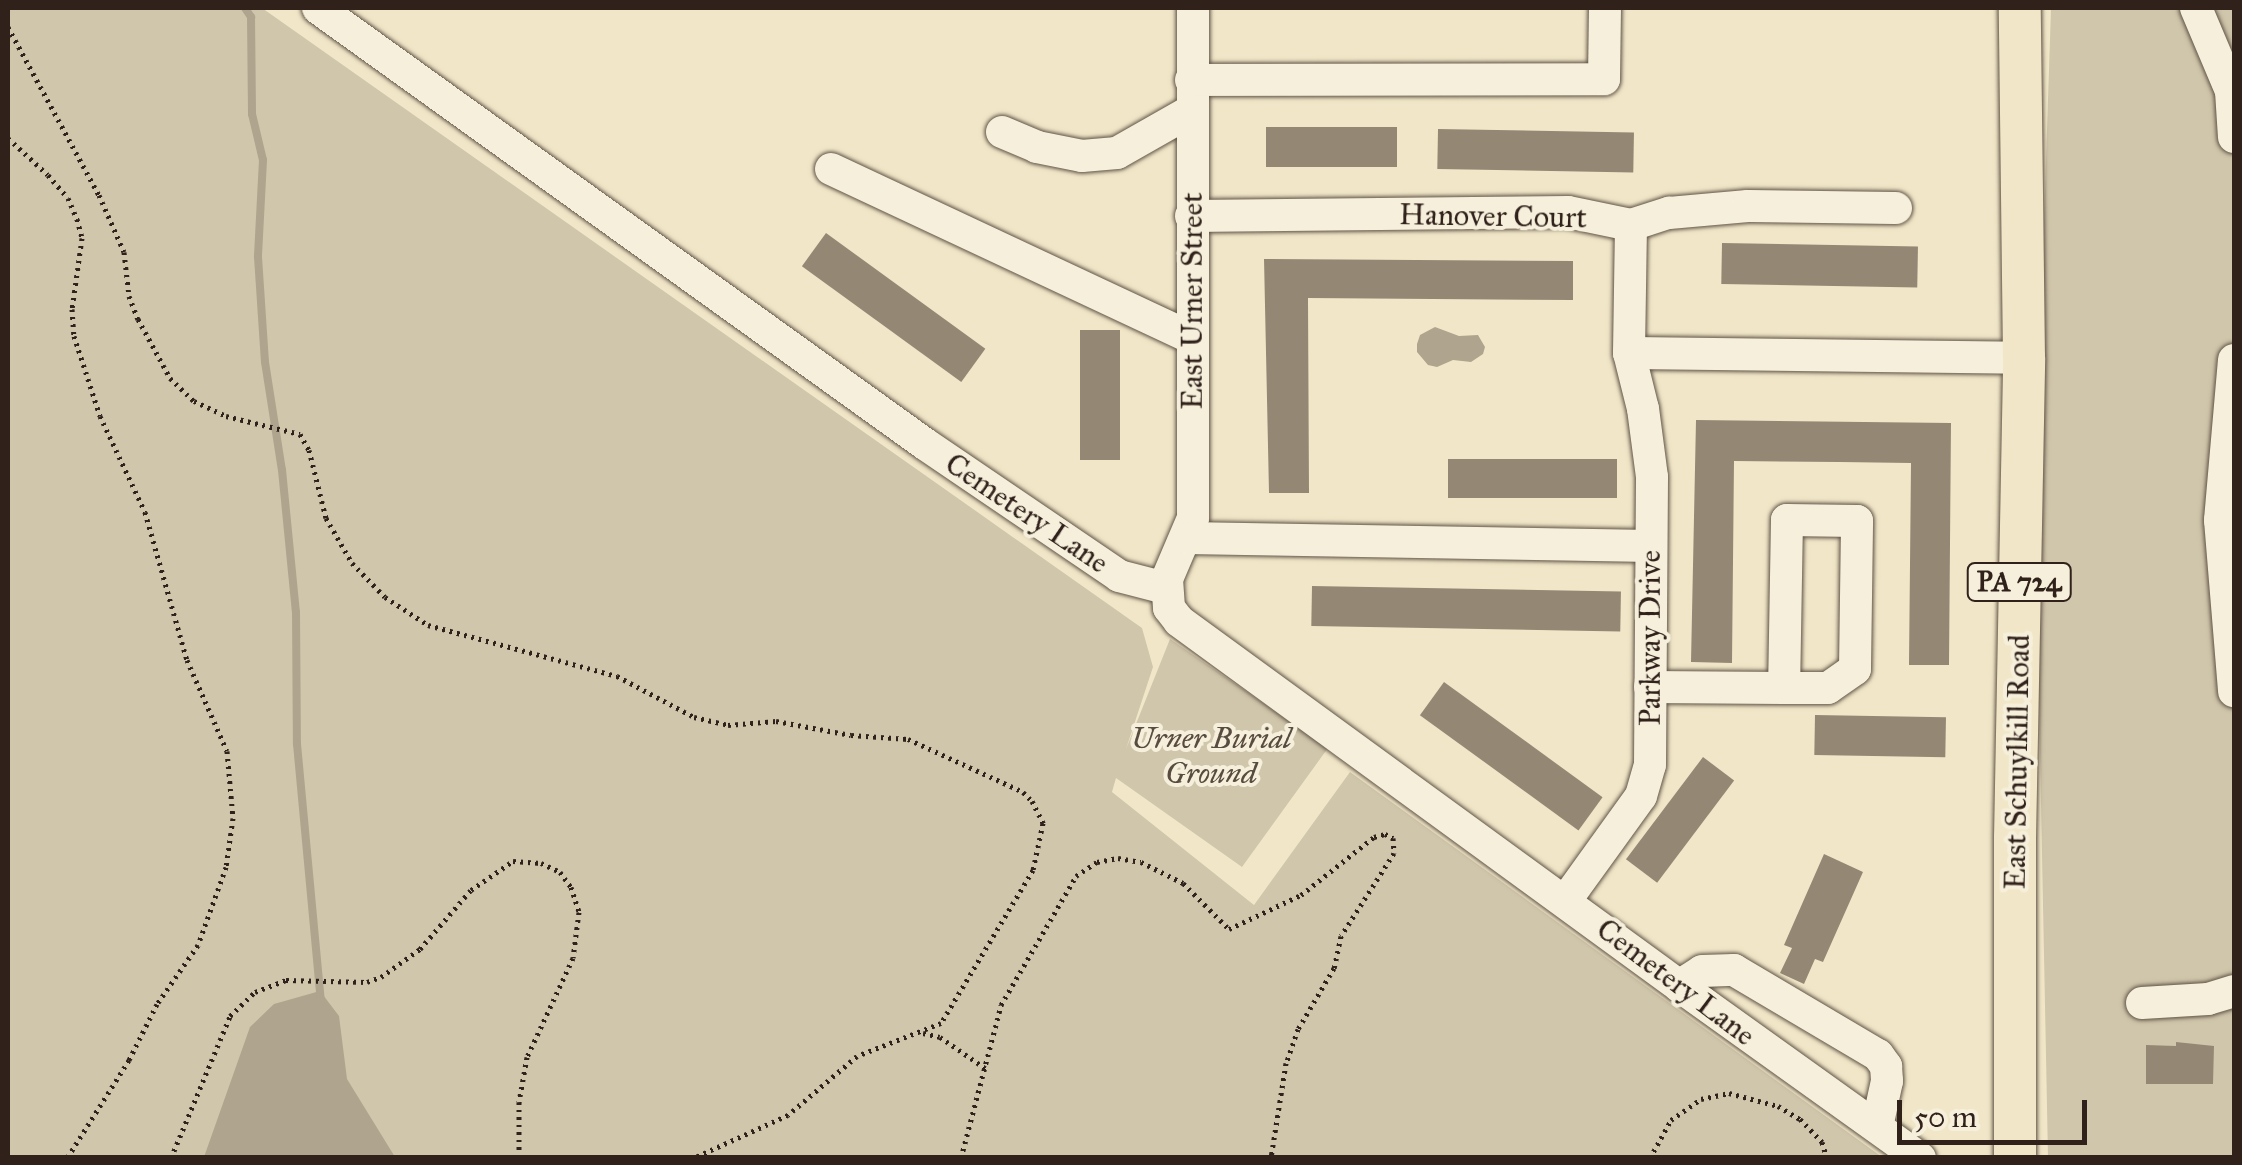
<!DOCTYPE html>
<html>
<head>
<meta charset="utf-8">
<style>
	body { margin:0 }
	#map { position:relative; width:2242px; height:1165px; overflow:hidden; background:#f1e7c8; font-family:"IM FELL Great Primer",serif }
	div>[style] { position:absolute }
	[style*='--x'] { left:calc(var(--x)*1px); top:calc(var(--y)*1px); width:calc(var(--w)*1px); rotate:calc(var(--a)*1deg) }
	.green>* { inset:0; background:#d0c6ab }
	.water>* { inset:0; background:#afa48d }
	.stream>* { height:8px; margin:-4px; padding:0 4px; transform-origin:4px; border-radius:4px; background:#afa48d }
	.building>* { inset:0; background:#948875; transform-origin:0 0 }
	.path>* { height:5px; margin-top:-2.5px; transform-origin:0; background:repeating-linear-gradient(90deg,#30221b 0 2.5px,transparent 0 7.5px) }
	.roads { filter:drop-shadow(0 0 2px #605346) drop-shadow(0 0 2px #605346) }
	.minor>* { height:32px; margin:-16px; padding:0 16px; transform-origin:16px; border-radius:16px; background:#f6efdb }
	.major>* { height:42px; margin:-21px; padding:0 21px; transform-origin:21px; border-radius:21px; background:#f1e7c8 }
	span { translate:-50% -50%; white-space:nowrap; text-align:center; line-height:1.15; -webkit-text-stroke:8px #f6efdb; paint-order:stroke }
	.shield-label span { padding:2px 8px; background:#f6efdb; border:2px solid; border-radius:8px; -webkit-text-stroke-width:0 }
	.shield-label { font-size:28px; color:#30221b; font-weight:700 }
	.street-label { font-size:30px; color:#30221b }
	.park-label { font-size:30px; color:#584b3f; font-style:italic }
	.frame { position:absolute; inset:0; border:10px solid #30221b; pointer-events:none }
	.scale { position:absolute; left:1897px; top:1100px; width:190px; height:45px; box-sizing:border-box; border:5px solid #30221b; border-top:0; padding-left:12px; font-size:30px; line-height:35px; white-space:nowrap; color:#30221b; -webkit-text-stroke:8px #f6efdb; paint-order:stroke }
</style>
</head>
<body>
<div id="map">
	<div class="green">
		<div style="clip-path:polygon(8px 8px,262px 8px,1142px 628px,1153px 667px,1126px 749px,1170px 639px,1328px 748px,1242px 867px,1116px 778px,1112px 792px,1254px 905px,1350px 772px,1882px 1157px,8px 1157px)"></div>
		<div style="clip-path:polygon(2051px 8px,2234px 8px,2234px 1157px,2048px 1158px,2035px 498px)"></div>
	</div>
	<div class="water">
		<div style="clip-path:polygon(1435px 327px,1459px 336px,1478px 335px,1485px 347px,1483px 354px,1471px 362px,1453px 360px,1437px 367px,1428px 365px,1417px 352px,1417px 344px,1420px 335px)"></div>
		<div style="clip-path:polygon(320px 991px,339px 1016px,347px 1079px,395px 1157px,204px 1157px,250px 1027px,274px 1004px)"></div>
	</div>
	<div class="stream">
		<div style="--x:245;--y:8;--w:11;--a:56"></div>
		<div style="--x:251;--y:17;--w:97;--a:89.4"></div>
		<div style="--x:252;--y:114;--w:47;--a:76.6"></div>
		<div style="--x:263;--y:160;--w:97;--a:93"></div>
		<div style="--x:258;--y:257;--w:105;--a:86.2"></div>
		<div style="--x:265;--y:362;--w:109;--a:81.1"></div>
		<div style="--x:282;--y:470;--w:143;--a:84.4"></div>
		<div style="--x:296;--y:612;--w:132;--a:89.6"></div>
		<div style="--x:297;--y:744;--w:259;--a:84.7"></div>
	</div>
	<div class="building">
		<div style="left:1266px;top:127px;width:131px;height:40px"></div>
		<div style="left:1438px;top:129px;width:196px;height:40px;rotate:1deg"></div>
		<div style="left:826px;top:233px;width:197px;height:41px;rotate:36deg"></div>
		<div style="left:1722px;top:243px;width:196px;height:41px;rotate:1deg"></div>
		<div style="clip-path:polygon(1264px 259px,1573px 261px,1573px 300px,1308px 298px,1309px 493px,1269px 493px)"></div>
		<div style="left:1080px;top:330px;width:40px;height:130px"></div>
		<div style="clip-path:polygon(1696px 420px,1951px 423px,1949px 665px,1909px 665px,1911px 463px,1839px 462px,1734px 461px,1732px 663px,1691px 662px)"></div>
		<div style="left:1448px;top:459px;width:169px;height:39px"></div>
		<div style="left:1312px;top:586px;width:309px;height:40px;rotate:1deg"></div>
		<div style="left:1444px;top:682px;width:196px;height:41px;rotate:36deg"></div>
		<div style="left:1815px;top:715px;width:131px;height:40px;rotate:1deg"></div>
		<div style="left:1703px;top:757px;width:39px;height:128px;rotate:37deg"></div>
		<div style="clip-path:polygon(1824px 854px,1863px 872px,1823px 962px,1815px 959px,1804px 984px,1780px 973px,1792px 948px,1784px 945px)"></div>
		<div style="clip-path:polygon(2176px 1042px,2214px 1046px,2213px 1084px,2146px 1084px,2146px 1045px,2176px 1046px)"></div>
	</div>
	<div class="path">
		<div style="--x:8;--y:27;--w:191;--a:61.6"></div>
		<div style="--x:99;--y:195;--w:62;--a:66.3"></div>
		<div style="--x:124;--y:252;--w:44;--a:83.5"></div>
		<div style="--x:129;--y:296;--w:25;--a:69"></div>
		<div style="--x:138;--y:319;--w:67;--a:61.5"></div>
		<div style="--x:170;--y:378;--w:33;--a:44"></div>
		<div style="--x:194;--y:401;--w:35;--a:25"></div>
		<div style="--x:226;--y:416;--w:76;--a:13.7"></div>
		<div style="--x:300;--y:434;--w:18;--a:61"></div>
		<div style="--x:309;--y:450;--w:70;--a:76"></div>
		<div style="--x:326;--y:518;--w:52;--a:60"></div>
		<div style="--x:352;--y:563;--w:47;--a:45.9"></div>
		<div style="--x:385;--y:597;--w:51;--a:33.1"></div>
		<div style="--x:428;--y:625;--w:196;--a:15.1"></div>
		<div style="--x:617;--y:676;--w:87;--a:28"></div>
		<div style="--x:694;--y:717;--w:35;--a:13"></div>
		<div style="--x:728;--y:725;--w:48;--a:-4.8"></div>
		<div style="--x:776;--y:721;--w:76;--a:10.6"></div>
		<div style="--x:851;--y:735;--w:57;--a:4"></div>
		<div style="--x:908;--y:739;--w:127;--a:24.7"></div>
		<div style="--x:1023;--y:792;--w:13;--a:45"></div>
		<div style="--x:1032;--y:801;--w:25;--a:63"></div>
		<div style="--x:1043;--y:823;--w:48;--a:102"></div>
		<div style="--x:1033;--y:870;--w:179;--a:121"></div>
		<div style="--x:941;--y:1023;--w:90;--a:158.6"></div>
		<div style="--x:857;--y:1056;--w:91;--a:139.5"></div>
		<div style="--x:788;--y:1115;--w:104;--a:155.6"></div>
		<div style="--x:8;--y:138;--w:54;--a:42.8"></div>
		<div style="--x:48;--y:175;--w:30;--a:49"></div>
		<div style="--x:68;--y:198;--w:23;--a:67"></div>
		<div style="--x:77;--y:219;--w:20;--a:75"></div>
		<div style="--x:82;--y:238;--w:72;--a:98"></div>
		<div style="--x:72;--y:309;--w:27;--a:86"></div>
		<div style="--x:74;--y:336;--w:84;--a:72"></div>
		<div style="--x:100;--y:416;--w:106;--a:64.9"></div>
		<div style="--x:145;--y:512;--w:154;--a:74.2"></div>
		<div style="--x:187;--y:660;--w:99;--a:66.3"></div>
		<div style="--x:227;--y:751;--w:67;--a:84.9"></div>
		<div style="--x:233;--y:818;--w:49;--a:98.1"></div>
		<div style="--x:226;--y:867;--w:83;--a:109.7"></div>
		<div style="--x:198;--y:945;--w:72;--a:124.8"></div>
		<div style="--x:157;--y:1004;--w:63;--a:116.6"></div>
		<div style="--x:129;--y:1060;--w:116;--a:122.3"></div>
		<div style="--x:923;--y:1033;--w:17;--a:13"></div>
		<div style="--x:940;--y:1037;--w:55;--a:34.6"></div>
		<div style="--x:171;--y:1158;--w:154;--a:-67.4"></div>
		<div style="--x:230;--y:1016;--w:35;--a:-44"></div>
		<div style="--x:255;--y:992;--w:33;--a:-21"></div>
		<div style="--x:286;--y:980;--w:81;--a:1.4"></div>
		<div style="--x:367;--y:982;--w:15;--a:-20"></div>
		<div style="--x:381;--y:977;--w:48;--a:-35.7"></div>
		<div style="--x:420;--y:949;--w:78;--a:-49.2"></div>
		<div style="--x:471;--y:890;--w:51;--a:-34.6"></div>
		<div style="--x:513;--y:861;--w:28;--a:4"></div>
		<div style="--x:541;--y:863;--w:21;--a:25"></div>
		<div style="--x:560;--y:872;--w:19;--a:54"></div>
		<div style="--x:571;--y:887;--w:26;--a:72"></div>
		<div style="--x:579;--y:912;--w:46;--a:97.4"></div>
		<div style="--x:573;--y:958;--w:109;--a:114.9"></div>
		<div style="--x:527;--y:1057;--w:46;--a:100.1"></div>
		<div style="--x:519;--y:1102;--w:56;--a:90"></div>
		<div style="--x:961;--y:1158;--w:158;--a:-75.3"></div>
		<div style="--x:1001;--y:1005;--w:149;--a:-59.8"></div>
		<div style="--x:1076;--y:876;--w:25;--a:-34"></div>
		<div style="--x:1097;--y:862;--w:21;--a:-11"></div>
		<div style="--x:1118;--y:858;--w:23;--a:10"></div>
		<div style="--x:1141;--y:862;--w:47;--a:26.6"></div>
		<div style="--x:1183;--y:883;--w:65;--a:45"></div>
		<div style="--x:1229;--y:929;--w:80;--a:-25.3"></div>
		<div style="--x:1301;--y:895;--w:93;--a:-38.5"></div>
		<div style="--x:1374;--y:837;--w:11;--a:-15"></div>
		<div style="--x:1385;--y:834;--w:9;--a:27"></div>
		<div style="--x:1393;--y:838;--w:15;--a:86"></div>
		<div style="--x:1394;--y:853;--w:98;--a:122.6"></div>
		<div style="--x:1341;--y:936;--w:33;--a:102"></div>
		<div style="--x:1334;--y:968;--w:71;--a:120.5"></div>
		<div style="--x:1298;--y:1029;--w:36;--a:109"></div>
		<div style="--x:1286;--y:1063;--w:96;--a:99"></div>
		<div style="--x:1650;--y:1158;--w:43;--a:-61.1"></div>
		<div style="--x:1671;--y:1120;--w:37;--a:-35"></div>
		<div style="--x:1701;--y:1099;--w:29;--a:-12"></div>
		<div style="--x:1729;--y:1093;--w:51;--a:14.9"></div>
		<div style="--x:1778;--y:1106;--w:26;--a:31"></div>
		<div style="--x:1800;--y:1119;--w:32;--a:46"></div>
		<div style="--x:1822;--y:1142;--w:17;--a:73"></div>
	</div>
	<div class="roads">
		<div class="minor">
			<div style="--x:318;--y:8;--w:747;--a:35.69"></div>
			<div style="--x:925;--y:444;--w:235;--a:34.2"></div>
			<div style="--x:1119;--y:576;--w:48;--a:14.6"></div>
			<div style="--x:1193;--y:8;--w:510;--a:90"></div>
			<div style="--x:1193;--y:518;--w:66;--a:113.1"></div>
			<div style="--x:1167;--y:579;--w:29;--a:86"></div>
			<div style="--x:1169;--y:608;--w:16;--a:52"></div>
			<div style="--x:1179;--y:621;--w:626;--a:36.1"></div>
			<div style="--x:1685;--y:990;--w:289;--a:35.6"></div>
			<div style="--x:2196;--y:8;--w:90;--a:67.1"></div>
			<div style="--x:2231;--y:91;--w:46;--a:86.3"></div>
			<div style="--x:1191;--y:80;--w:413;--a:-0.1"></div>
			<div style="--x:1604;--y:79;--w:71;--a:-89.2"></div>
			<div style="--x:1002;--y:132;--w:38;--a:23"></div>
			<div style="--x:1037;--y:147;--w:46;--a:11.3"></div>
			<div style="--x:1082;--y:156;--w:35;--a:-5"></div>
			<div style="--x:1117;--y:153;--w:85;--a:-29.6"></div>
			<div style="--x:831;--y:169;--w:399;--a:25.1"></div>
			<div style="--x:1191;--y:216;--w:377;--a:-0.6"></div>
			<div style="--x:1568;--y:212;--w:64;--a:11.7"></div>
			<div style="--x:1631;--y:225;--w:128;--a:90.9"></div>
			<div style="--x:1629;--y:353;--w:395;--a:0.7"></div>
			<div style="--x:1631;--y:225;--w:40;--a:-18"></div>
			<div style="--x:1669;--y:213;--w:79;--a:-5.1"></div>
			<div style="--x:1748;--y:206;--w:148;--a:0.8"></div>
			<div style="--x:2234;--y:360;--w:161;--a:95"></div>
			<div style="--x:2220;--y:520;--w:172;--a:85.3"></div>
			<div style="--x:1188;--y:538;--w:462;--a:1"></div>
			<div style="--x:1650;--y:687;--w:134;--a:0.4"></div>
			<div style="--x:1784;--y:688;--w:44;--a:0"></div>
			<div style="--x:1828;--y:688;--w:33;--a:-35"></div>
			<div style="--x:1855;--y:669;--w:148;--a:-89.2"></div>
			<div style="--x:1857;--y:521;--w:70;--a:-179.2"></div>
			<div style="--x:1787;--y:520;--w:168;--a:91"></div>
			<div style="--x:1566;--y:900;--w:128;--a:-54.2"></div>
			<div style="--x:1641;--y:796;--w:32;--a:-74"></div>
			<div style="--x:1650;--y:765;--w:288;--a:-89.6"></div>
			<div style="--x:1652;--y:477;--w:69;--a:-97.5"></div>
			<div style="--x:1643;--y:409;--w:58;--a:-104"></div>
			<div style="--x:1679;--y:986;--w:27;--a:-33"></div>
			<div style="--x:1702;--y:971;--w:32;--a:-2"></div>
			<div style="--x:1734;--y:970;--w:167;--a:30.6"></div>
			<div style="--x:1878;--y:1055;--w:14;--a:54"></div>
			<div style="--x:1886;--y:1066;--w:15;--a:86"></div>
			<div style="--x:1887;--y:1081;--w:47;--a:102.3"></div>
			<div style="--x:2142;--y:1003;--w:66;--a:-3.5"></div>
			<div style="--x:2208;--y:999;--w:27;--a:-17"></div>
		</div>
		<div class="major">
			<div style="--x:2015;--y:1158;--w:320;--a:-90"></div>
			<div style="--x:2015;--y:838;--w:480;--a:-88.9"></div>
			<div style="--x:2024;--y:358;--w:350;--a:-90.7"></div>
		</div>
	</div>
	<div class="shield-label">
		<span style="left:2019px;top:582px">PA 724</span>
	</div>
	<div class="street-label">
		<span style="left:1493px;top:216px;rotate:1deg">Hanover Court</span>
		<span style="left:1192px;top:301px;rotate:-90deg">East Urner Street</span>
		<span style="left:1027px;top:513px;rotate:34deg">Cemetery Lane</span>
		<span style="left:1650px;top:638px;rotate:-90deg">Parkway Drive</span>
		<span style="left:2017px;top:762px;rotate:-89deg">East Schuylkill Road</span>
		<span style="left:1676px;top:982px;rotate:37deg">Cemetery Lane</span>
	</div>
	<div class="park-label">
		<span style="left:1211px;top:755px">Urner Burial<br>Ground</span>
	</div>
	<div class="frame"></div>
	<div class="scale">50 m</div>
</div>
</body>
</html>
